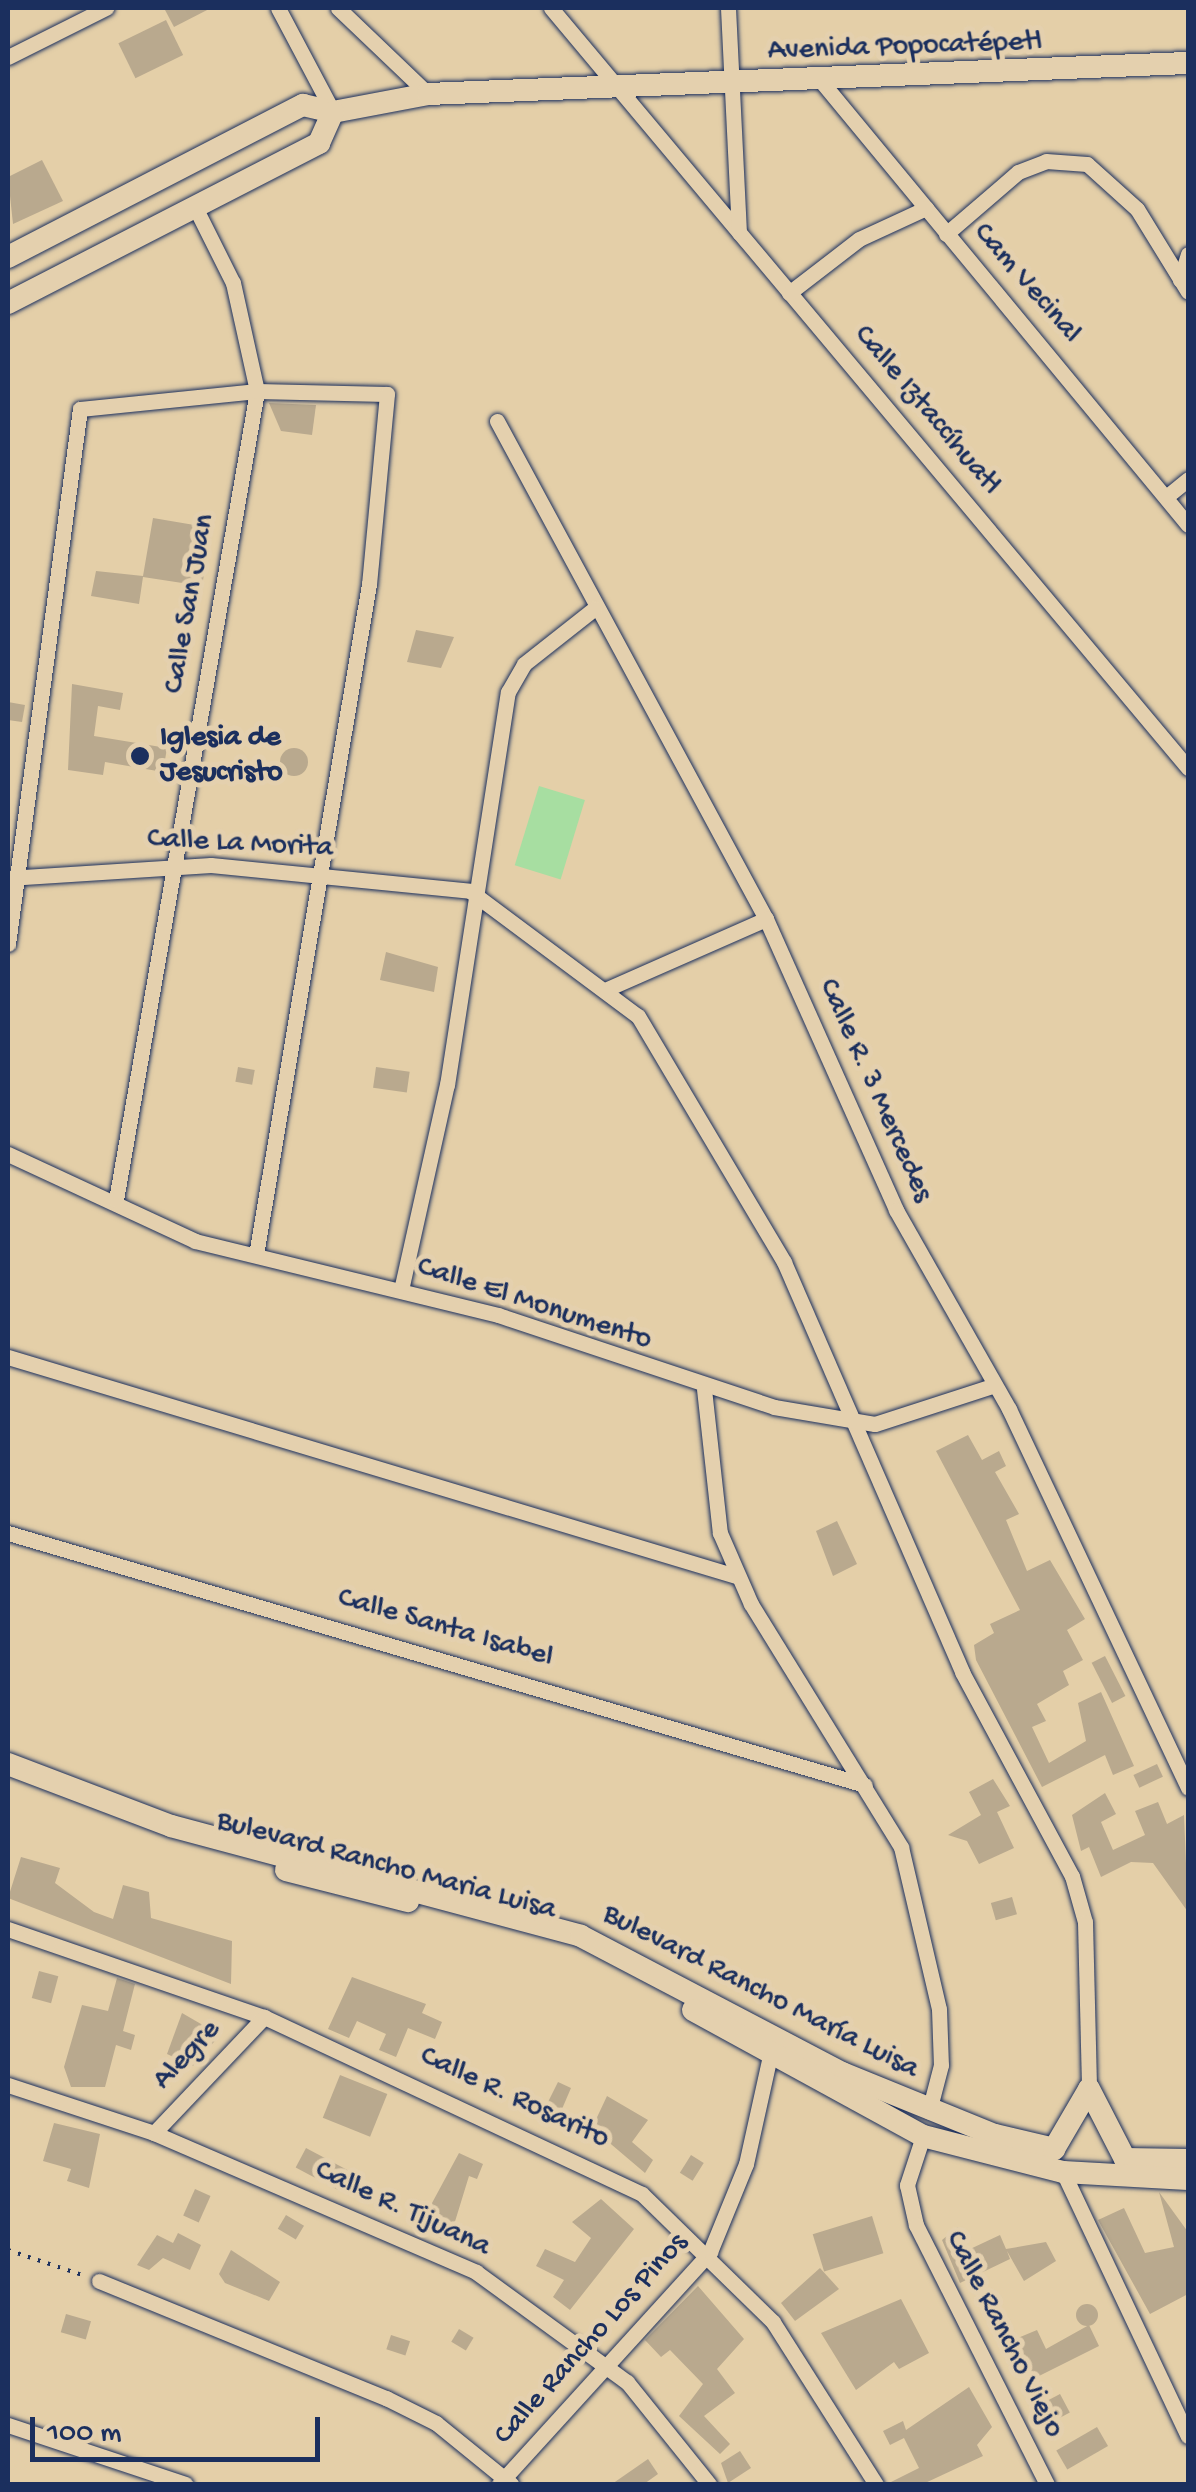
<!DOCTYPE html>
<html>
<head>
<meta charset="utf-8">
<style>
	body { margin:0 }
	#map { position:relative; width:1196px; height:2492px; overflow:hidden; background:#e4cfa8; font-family:"Gochi Hand",sans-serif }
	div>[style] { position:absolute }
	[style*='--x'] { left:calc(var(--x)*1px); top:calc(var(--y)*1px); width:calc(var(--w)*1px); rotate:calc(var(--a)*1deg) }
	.green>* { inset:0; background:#a7dea1; transform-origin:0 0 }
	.building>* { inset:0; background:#b9a98e; transform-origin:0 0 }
	.round { border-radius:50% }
	.path>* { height:4px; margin-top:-2px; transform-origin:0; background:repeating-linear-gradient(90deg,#1b2f5e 0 2.5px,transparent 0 10.5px) }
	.roads { filter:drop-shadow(0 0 2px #1b2f5e) drop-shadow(0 0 2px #1b2f5e) }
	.street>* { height:15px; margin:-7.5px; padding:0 7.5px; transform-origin:7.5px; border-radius:7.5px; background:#e4d0ae }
	.secondary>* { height:22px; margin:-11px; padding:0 11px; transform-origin:11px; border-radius:11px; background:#e4d0ae }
	.dots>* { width:28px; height:28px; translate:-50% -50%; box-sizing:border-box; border:5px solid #e4d0ae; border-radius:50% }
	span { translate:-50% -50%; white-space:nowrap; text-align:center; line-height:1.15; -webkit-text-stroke:10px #e4d0ae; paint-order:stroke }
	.street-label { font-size:30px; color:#1b2f5e }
	.poi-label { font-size:30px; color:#1b2f5e; font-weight:700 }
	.left { translate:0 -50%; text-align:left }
	.frame { position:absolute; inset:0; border:10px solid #1b2f5e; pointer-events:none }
	.scale { position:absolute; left:30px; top:2417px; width:290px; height:45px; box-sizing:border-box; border:5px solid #1b2f5e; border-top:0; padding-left:12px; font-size:30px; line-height:35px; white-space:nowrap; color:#1b2f5e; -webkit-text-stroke:8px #e4d0ae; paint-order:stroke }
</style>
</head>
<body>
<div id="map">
	<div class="green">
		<div style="left:539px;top:786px;width:48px;height:83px;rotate:17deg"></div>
	</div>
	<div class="building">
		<div style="clip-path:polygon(164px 8px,211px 8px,174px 27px)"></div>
		<div style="left:166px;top:20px;width:39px;height:53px;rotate:64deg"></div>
		<div style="clip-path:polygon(42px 160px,63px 201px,13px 224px,8px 177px)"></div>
		<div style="clip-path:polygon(269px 403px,316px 405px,312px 435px,281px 431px)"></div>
		<div style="clip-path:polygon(153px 518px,212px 528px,202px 586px,143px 577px,139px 604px,91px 596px,96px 571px,143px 576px)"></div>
		<div style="clip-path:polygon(416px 630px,454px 637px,441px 668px,407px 662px)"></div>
		<div style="clip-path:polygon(72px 684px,123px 693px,120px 710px,98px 706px,94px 736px,167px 748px,163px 772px,105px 762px,103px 775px,68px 770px)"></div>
		<div style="clip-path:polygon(8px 702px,25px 705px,22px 722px,8px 720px)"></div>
		<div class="round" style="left:280px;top:748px;width:28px;height:28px"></div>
		<div style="clip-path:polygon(386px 952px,438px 967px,434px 992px,380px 980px)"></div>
		<div style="left:238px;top:1067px;width:17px;height:15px;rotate:10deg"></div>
		<div style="left:376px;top:1067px;width:34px;height:21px;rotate:8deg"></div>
		<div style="clip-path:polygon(968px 1435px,982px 1460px,999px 1451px,1006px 1466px,995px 1472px,1019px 1514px,1006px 1520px,1027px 1571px,1050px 1560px,1085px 1619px,1067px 1630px,1083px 1660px,1063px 1671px,1069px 1685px,1037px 1704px,1046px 1721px,1032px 1727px,1049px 1763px,1086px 1741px,1078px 1703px,1101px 1692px,1134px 1766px,1113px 1775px,1105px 1755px,1042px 1787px,976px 1660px,974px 1645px,994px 1633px,990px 1624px,1020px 1610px,936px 1451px)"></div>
		<div style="clip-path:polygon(837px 1521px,857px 1564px,833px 1576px,816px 1531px)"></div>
		<div style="left:1105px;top:1656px;width:45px;height:15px;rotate:63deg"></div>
		<div style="left:1157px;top:1764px;width:14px;height:26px;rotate:65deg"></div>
		<div style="clip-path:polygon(993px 1779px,1010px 1806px,997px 1812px,1014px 1848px,979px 1864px,967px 1841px,948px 1835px,981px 1815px,969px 1792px)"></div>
		<div style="clip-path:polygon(1105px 1793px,1116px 1814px,1101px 1822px,1113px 1850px,1145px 1835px,1135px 1811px,1158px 1802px,1167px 1824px,1184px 1815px,1188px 1912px,1153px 1863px,1131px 1862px,1101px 1877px,1089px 1847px,1081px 1851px,1072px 1815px)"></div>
		<div style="clip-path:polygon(21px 1857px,60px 1868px,55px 1883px,94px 1912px,113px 1919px,123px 1885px,149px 1892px,151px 1918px,232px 1941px,231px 1984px,8px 1898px)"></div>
		<div style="left:1012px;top:1897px;width:18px;height:22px;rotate:74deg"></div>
		<div style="left:39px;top:1971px;width:20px;height:28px;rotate:15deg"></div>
		<div style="clip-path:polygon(352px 1977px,426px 2004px,422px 2013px,442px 2022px,435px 2039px,408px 2028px,396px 2057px,379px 2050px,386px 2034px,357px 2021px,349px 2038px,328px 2029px)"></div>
		<div style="clip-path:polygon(117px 1978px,135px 1984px,123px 2031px,135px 2035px,131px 2050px,116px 2045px,105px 2087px,71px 2087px,64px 2067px,82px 2005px,108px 2011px)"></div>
		<div style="clip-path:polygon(182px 2013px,220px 2035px,193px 2066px,167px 2054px)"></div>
		<div style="left:340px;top:2075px;width:51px;height:46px;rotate:22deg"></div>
		<div style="clip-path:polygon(558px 2082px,571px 2088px,562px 2109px,547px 2104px)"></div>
		<div style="clip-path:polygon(607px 2096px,648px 2120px,632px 2142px,653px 2160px,645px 2173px,592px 2128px)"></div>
		<div style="clip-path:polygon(54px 2123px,100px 2134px,89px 2188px,67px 2181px,71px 2169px,43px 2161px)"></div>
		<div style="left:306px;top:2148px;width:49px;height:22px;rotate:28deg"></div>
		<div style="clip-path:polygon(459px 2153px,483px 2164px,477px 2179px,469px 2176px,449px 2241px,434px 2236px,432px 2203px)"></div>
		<div style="left:691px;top:2155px;width:15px;height:21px;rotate:32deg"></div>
		<div style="left:195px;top:2189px;width:17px;height:29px;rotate:24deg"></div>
		<div style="clip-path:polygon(1159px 2192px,1188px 2232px,1188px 2294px,1150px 2314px,1098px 2220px,1124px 2208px,1145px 2253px,1174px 2247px)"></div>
		<div style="clip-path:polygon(601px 2199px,634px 2229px,570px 2310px,553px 2297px,564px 2280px,536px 2266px,545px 2249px,575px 2262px,591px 2238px,572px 2222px)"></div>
		<div style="left:286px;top:2215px;width:21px;height:16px;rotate:31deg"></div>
		<div style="left:872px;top:2216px;width:39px;height:62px;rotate:73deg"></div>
		<div style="clip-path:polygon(958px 2227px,968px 2250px,1000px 2235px,1006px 2249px,1046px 2242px,1056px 2261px,1024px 2281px,1007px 2251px,1010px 2259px,960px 2283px,942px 2240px)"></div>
		<div style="clip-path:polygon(178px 2233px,201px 2245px,190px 2270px,163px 2258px,149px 2270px,137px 2265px,157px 2235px,173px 2243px)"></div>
		<div style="clip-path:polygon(231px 2250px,280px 2282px,269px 2301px,225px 2283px,219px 2274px)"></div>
		<div style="clip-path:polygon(820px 2268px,839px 2289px,795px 2321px,781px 2303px)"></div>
		<div style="clip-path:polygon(698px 2286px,744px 2339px,717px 2369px,735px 2393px,704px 2416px,730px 2444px,720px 2454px,679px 2416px,703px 2384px,670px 2350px,661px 2357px,645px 2340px)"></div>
		<div style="clip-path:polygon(901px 2299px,929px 2353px,899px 2369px,894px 2362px,856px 2390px,821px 2333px)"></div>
		<div class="round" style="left:1076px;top:2304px;width:22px;height:22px"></div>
		<div style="left:66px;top:2314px;width:26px;height:19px;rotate:16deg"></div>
		<div style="clip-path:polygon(1089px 2325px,1099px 2346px,1033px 2379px,1022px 2356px,1010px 2362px,1001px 2345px,1037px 2330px,1046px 2349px)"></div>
		<div style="left:459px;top:2329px;width:17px;height:15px;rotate:31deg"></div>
		<div style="left:391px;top:2335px;width:20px;height:15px;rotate:18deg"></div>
		<div style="clip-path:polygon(969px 2387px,992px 2427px,977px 2445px,983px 2456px,923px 2484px,887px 2484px,919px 2468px,904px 2438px,890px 2445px,883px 2431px,903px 2421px,906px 2430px)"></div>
		<div style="left:1060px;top:2394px;width:21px;height:23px;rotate:62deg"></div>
		<div style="left:1097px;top:2427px;width:22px;height:47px;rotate:60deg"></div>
		<div style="clip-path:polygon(740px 2451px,751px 2468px,728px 2483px,721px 2463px)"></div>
		<div style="clip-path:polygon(648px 2459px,658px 2474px,644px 2484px,612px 2484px)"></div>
	</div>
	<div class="path">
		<div style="--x:8;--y:2250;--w:81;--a:18.7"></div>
	</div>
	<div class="roads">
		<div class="street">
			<div style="--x:278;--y:8;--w:118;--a:62.1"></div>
			<div style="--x:338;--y:8;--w:124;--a:43.7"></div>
			<div style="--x:551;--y:8;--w:992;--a:50.03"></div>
			<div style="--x:728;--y:8;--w:225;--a:87.2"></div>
			<div style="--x:8;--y:57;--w:110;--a:-26.6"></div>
			<div style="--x:821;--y:81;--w:576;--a:50.42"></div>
			<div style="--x:946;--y:234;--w:95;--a:-40.7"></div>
			<div style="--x:1018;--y:172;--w:30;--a:-21"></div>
			<div style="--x:1046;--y:161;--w:41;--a:4.2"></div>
			<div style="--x:1087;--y:164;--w:67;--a:42"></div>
			<div style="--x:1137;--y:209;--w:97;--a:58.4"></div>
			<div style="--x:1180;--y:280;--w:27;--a:-73"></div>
			<div style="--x:789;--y:293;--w:88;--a:-37.6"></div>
			<div style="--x:859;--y:239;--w:74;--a:-24.8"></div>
			<div style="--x:497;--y:421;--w:566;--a:61.62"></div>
			<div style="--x:766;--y:919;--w:319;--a:65.9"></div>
			<div style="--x:896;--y:1210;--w:229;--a:60.4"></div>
			<div style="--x:1009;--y:1409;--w:419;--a:64.7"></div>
			<div style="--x:1166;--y:497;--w:28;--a:-39"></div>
			<div style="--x:8;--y:878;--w:203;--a:-3.7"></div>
			<div style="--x:211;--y:865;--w:260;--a:5.7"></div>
			<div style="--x:470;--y:891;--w:209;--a:36.7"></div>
			<div style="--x:638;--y:1016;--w:286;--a:59.3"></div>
			<div style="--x:784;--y:1262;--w:447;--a:66.5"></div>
			<div style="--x:962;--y:1672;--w:232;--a:61.7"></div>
			<div style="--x:1072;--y:1876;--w:48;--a:74.2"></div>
			<div style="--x:1085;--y:1922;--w:167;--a:88.6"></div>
			<div style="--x:8;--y:944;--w:540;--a:-82.34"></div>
			<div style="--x:80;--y:409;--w:178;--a:-5.8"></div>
			<div style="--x:257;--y:391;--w:130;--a:1.3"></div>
			<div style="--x:387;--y:394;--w:191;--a:95.4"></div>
			<div style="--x:369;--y:584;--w:680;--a:99.56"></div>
			<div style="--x:607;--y:989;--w:174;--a:-23.8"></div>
			<div style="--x:8;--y:1154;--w:206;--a:24.9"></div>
			<div style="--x:195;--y:1241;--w:312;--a:13.7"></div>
			<div style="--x:498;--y:1315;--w:291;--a:18.4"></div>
			<div style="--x:774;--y:1407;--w:102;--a:9.6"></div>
			<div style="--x:875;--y:1424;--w:126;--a:-18"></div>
			<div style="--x:116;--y:1200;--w:821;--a:-80.11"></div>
			<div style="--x:257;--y:391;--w:111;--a:-102.5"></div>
			<div style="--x:233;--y:283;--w:87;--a:-116.6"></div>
			<div style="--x:401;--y:1290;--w:210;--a:-77.4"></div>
			<div style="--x:447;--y:1085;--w:398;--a:-81.2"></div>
			<div style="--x:508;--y:692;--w:32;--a:-60"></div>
			<div style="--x:524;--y:664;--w:90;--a:-38.3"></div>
			<div style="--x:8;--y:1357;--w:763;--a:16.75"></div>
			<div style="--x:704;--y:1389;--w:145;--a:83.7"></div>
			<div style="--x:720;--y:1533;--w:77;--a:66.4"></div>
			<div style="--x:751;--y:1604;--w:286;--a:58.3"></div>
			<div style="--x:901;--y:1847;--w:166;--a:76.8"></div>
			<div style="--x:939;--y:2009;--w:56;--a:88"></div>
			<div style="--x:941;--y:2065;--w:48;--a:104.6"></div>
			<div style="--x:8;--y:1533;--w:893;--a:16.39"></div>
			<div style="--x:8;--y:1929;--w:271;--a:19"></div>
			<div style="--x:264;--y:2017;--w:417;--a:25.1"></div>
			<div style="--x:642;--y:2194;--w:183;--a:44.3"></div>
			<div style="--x:773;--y:2322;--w:192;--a:57.6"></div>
			<div style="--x:8;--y:2085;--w:154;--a:18.2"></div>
			<div style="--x:154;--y:2133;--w:351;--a:23.3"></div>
			<div style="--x:476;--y:2272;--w:187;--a:36.1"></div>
			<div style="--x:627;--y:2382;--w:131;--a:51.2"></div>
			<div style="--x:154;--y:2133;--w:160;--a:-46.5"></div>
			<div style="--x:923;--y:2136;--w:52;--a:108.1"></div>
			<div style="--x:907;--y:2185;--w:41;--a:77.3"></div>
			<div style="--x:916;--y:2225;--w:290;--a:63.2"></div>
			<div style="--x:1063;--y:2172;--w:292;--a:64.7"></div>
			<div style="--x:99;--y:2281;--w:310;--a:22.2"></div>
			<div style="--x:386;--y:2398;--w:56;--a:26.6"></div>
			<div style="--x:436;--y:2423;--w:97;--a:39.1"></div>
			<div style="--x:8;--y:2425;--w:187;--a:18.4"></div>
			<div style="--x:499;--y:2484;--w:314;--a:-47.7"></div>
			<div style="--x:710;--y:2252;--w:95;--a:-67.8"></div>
			<div style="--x:746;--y:2164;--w:111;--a:-77.5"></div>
		</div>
		<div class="secondary">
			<div style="--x:333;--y:112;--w:97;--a:-10.7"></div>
			<div style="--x:428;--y:94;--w:761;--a:-2.34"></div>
			<div style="--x:8;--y:257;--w:332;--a:-27.3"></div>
			<div style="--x:303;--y:105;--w:31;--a:13"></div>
			<div style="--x:8;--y:303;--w:350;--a:-27.2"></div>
			<div style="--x:319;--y:143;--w:34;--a:-66"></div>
			<div style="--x:8;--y:1764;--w:174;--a:20.8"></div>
			<div style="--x:171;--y:1826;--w:424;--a:15"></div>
			<div style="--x:581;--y:1936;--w:295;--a:27.7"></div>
			<div style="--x:842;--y:2073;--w:165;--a:22.1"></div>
			<div style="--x:995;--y:2135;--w:61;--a:13.3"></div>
			<div style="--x:1054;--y:2149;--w:69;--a:-59.7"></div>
			<div style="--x:1089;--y:2089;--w:79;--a:62.8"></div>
			<div style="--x:1125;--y:2159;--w:63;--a:0.9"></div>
			<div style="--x:286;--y:1870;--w:126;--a:14.3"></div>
			<div style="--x:693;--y:2010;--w:262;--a:28.7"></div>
			<div style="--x:923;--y:2136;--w:145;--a:14.4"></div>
			<div style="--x:1063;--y:2172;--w:125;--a:3.2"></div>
		</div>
	</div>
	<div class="dots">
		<div style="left:140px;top:756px;background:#1b2f5e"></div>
	</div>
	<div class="street-label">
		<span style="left:905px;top:48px;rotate:-2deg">Avenida Popocatépetl</span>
		<span style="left:1026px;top:284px;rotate:49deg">Cam Vecinal</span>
		<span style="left:926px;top:411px;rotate:50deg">Calle Iztaccíhuatl</span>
		<span style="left:191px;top:604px;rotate:-80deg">Calle San Juan</span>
		<span style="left:240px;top:845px;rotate:3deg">Calle La Morita</span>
		<span style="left:874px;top:1091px;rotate:66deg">Calle R. 3 Mercedes</span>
		<span style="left:534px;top:1305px;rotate:18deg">Calle El Monumento</span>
		<span style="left:445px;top:1629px;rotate:16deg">Calle Santa Isabel</span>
		<span style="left:386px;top:1867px;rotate:15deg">Bulevard Rancho Maria Luisa</span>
		<span style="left:760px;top:1993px;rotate:27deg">Bulevard Rancho María Luisa</span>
		<span style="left:188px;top:2056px;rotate:-47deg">Alegre</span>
		<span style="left:514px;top:2099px;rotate:25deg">Calle R. Rosarito</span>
		<span style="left:402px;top:2210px;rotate:25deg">Calle R. Tijuana</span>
		<span style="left:1003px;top:2335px;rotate:63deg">Calle Rancho Viejo</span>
		<span style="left:592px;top:2340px;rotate:-48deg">Calle Rancho Los Pinos</span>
	</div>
	<div class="poi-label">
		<span class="left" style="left:160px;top:756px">Iglesia de<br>Jesucristo</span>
	</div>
	<div class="frame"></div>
	<div class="scale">100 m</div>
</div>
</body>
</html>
